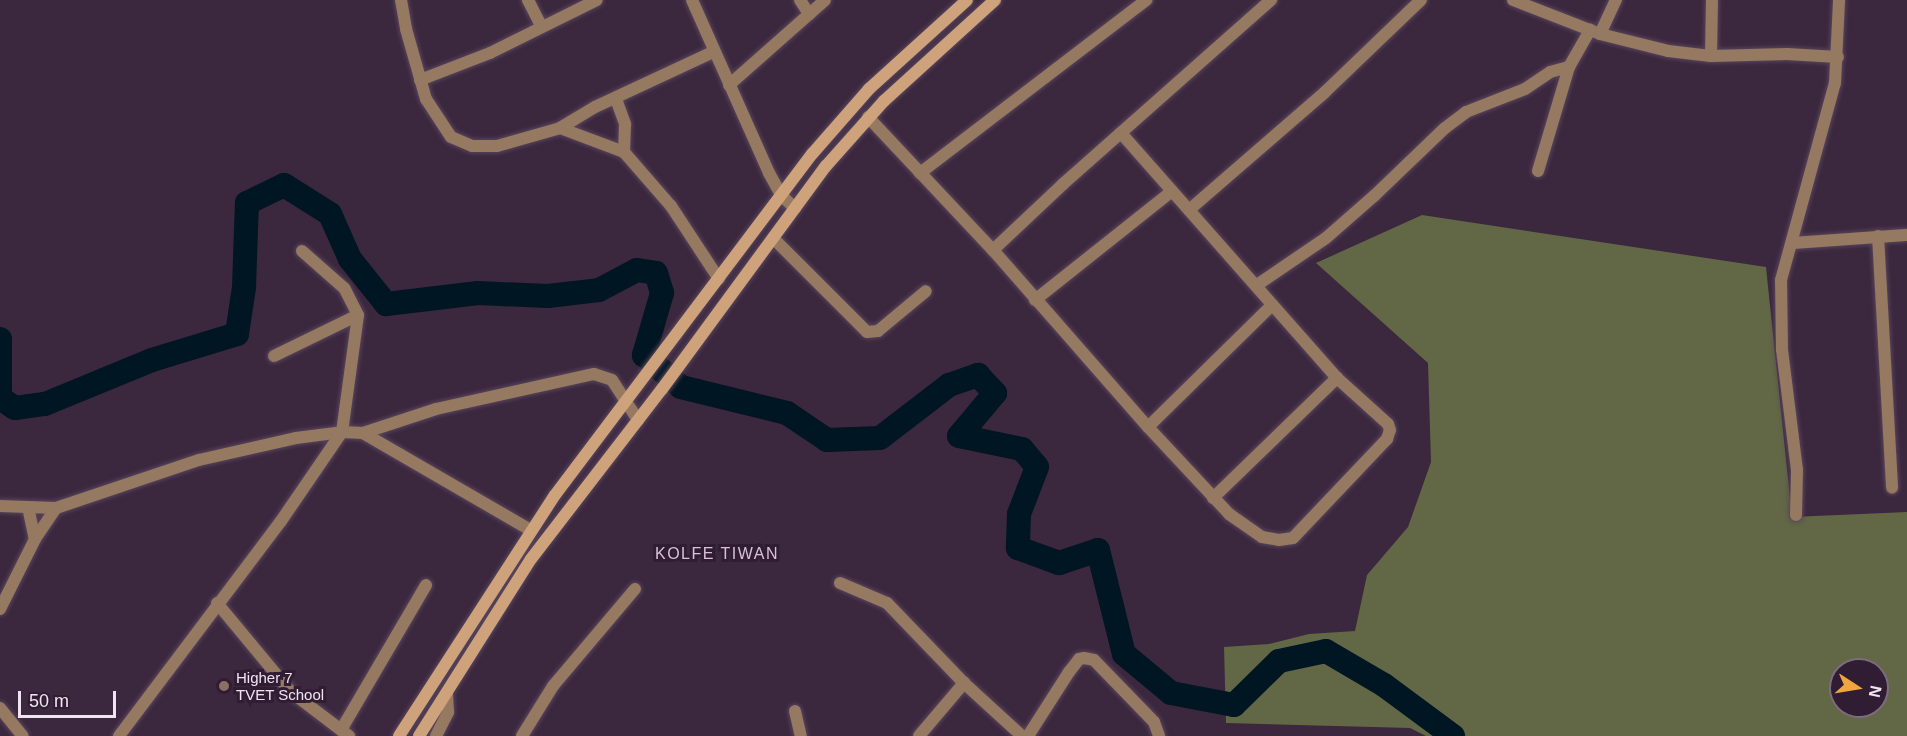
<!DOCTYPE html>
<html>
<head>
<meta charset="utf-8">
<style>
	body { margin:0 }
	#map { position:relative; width:1907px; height:736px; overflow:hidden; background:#3b273e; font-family:Arial,sans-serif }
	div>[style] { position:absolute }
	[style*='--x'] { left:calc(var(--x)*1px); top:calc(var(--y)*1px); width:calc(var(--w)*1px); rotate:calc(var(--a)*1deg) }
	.forest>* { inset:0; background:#626746 }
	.river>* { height:24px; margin:-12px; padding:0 12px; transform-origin:12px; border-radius:12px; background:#001622 }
	.roads { filter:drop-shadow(0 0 2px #58455b) drop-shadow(0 0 2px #58455b) }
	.minor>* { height:12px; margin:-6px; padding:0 6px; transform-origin:6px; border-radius:6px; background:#957961 }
	.secondary>* { height:12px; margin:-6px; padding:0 6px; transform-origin:6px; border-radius:6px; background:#cea27b }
	.dots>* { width:16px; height:16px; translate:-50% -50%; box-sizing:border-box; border:3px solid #311d33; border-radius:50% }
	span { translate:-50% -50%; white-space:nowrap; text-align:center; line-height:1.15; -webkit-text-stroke:6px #311d33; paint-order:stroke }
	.poi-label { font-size:15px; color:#f0e3f2 }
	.left { translate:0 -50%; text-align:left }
	.neighbourhood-label { font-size:16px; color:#d9bfdb; letter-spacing:1.5px }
	.north { position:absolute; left:1829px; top:658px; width:60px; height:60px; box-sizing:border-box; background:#311d33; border:2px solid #7d6c7f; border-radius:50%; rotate:102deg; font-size:16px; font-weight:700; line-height:24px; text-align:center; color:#f0e3f2 }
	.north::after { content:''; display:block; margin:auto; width:21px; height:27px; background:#f0a63f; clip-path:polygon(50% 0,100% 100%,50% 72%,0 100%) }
	.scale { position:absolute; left:18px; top:691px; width:98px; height:27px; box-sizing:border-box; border:3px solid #f0e3f2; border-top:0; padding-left:8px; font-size:18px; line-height:21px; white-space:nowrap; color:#f0e3f2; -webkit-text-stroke:4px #311d33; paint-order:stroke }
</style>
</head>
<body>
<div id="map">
	<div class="forest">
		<div style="clip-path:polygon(evenodd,1422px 215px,1766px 267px,1792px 517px,1907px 512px,1907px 736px,1426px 736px,1410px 728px,1226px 723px,1224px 647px,1269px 644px,1309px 634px,1355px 631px,1367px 575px,1408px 527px,1431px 462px,1428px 363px,1316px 263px,1422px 215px,1841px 670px,1877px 670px,1877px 706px,1841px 706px,1841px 670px)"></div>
	</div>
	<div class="river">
		<div style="--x:0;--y:339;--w:59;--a:90"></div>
		<div style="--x:0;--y:398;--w:18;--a:34"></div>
		<div style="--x:15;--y:408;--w:30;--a:-8"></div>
		<div style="--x:45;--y:404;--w:116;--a:-22.4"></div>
		<div style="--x:152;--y:360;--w:89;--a:-17"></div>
		<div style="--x:237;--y:334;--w:48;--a:-81.5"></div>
		<div style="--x:244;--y:287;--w:84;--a:-88"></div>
		<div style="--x:247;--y:203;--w:41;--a:-25.9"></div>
		<div style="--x:284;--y:185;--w:54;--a:32.2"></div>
		<div style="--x:330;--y:214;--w:49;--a:66"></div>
		<div style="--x:350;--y:259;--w:58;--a:51.3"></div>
		<div style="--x:386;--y:304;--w:93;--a:-6.8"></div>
		<div style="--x:478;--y:293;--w:70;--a:2.5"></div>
		<div style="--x:548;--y:296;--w:51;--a:-6.7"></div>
		<div style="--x:599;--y:290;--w:43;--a:-27.8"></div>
		<div style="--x:637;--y:270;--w:19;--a:9"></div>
		<div style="--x:656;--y:273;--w:21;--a:73"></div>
		<div style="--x:662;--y:293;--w:65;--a:106.2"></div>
		<div style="--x:644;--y:355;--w:49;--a:40.9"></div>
		<div style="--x:681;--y:387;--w:109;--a:13.8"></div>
		<div style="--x:787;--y:413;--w:48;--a:34"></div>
		<div style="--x:827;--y:440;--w:53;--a:-2.2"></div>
		<div style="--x:880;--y:438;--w:87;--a:-37.5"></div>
		<div style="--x:949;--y:385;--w:31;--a:-19"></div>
		<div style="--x:978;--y:375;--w:25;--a:47"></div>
		<div style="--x:995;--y:393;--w:56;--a:129.9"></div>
		<div style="--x:959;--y:436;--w:64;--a:11.7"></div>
		<div style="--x:1022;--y:449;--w:23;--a:50"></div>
		<div style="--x:1037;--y:467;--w:50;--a:111"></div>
		<div style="--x:1019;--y:514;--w:34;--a:92"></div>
		<div style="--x:1018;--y:548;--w:44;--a:20.1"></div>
		<div style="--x:1059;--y:563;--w:41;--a:-18.4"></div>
		<div style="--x:1098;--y:550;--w:107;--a:76"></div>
		<div style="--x:1124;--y:654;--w:61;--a:39.7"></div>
		<div style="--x:1171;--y:693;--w:64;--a:10.8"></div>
		<div style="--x:1234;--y:705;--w:63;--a:-44.4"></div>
		<div style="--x:1279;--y:661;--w:48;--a:-12"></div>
		<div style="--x:1326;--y:651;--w:67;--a:30.4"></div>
		<div style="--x:1384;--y:685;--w:86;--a:36.5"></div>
	</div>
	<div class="roads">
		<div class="minor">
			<div style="--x:401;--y:0;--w:29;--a:80"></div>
			<div style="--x:406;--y:29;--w:73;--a:74.1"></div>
			<div style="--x:426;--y:99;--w:45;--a:56.7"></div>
			<div style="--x:451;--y:137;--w:23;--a:23"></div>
			<div style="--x:472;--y:146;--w:25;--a:0"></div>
			<div style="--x:497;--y:146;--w:66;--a:-15.9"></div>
			<div style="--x:560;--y:128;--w:41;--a:-31"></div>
			<div style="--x:595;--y:107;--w:132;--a:-25"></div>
			<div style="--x:528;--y:0;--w:30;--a:63"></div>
			<div style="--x:692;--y:0;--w:189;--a:66"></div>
			<div style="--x:769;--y:173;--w:26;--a:61"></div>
			<div style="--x:782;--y:196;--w:18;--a:43"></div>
			<div style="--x:800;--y:0;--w:17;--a:57"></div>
			<div style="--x:1513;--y:0;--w:93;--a:21.3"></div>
			<div style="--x:1600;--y:34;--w:70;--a:14"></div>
			<div style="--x:1668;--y:51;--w:43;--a:6.6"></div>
			<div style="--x:1711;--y:56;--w:76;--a:-1.5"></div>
			<div style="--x:1787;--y:54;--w:51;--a:3.4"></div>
			<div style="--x:1600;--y:34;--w:38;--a:-65"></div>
			<div style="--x:1711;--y:56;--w:56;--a:-89"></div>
			<div style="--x:420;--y:80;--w:75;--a:-21.1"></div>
			<div style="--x:490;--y:53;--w:119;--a:-26.4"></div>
			<div style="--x:729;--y:85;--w:128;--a:-41.5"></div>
			<div style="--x:616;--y:99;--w:27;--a:70"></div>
			<div style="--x:625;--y:124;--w:28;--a:92"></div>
			<div style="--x:868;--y:117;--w:183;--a:46.8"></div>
			<div style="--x:993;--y:250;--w:235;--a:48.8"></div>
			<div style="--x:1148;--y:427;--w:119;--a:47"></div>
			<div style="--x:1229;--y:514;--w:40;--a:34.9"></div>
			<div style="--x:1262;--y:537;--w:17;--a:10"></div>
			<div style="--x:1279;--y:540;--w:14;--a:-8"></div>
			<div style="--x:1293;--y:538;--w:137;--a:-46.5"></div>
			<div style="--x:1387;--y:439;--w:9;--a:-72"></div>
			<div style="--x:1390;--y:430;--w:6;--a:-108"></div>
			<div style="--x:1388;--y:424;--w:69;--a:-138"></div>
			<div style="--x:1337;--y:378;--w:327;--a:-131.4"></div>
			<div style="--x:560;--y:128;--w:68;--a:20.6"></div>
			<div style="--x:624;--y:152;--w:72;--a:49"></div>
			<div style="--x:671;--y:206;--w:87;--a:56.7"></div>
			<div style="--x:1538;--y:171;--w:109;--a:-73.4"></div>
			<div style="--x:1569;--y:67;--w:43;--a:-60.4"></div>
			<div style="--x:920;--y:173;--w:285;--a:-37.4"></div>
			<div style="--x:1189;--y:210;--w:180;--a:-40.9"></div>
			<div style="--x:1325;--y:92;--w:133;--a:-43.8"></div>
			<div style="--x:1878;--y:236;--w:252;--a:86.8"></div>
			<div style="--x:773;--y:238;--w:133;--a:45"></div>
			<div style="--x:867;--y:332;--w:11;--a:-5"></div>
			<div style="--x:878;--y:331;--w:62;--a:-39.8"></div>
			<div style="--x:1792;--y:243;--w:115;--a:-4"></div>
			<div style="--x:993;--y:250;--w:96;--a:-43.3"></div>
			<div style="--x:1063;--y:184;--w:278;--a:-41.5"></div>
			<div style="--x:1257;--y:285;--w:83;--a:-34.3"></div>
			<div style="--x:1326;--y:238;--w:64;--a:-41.2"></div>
			<div style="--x:1374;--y:196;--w:98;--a:-43.8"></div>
			<div style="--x:1445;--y:128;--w:26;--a:-37"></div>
			<div style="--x:1466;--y:112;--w:63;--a:-21.3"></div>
			<div style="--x:1525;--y:89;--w:30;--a:-34"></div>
			<div style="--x:1550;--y:72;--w:20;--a:-15"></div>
			<div style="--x:1035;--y:300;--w:175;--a:-38.5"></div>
			<div style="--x:274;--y:356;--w:93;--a:-26"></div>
			<div style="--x:1148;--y:427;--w:174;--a:-44.5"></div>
			<div style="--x:363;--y:433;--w:193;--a:30.1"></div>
			<div style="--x:1213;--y:498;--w:173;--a:-44.1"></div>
			<div style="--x:0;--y:506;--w:56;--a:2"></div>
			<div style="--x:56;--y:508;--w:151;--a:-18.6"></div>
			<div style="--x:199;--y:460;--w:99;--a:-12.8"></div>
			<div style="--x:296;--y:438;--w:46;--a:-7.4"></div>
			<div style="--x:342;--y:432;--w:21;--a:3"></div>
			<div style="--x:363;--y:433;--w:77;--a:-18.2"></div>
			<div style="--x:436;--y:409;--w:162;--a:-12.5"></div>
			<div style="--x:594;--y:374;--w:19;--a:18"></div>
			<div style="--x:612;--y:380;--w:48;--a:57"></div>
			<div style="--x:28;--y:507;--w:33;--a:78"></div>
			<div style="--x:1796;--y:515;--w:45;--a:-88.7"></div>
			<div style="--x:1797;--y:470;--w:121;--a:-97.1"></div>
			<div style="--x:1782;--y:350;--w:70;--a:-90.8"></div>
			<div style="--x:1781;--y:280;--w:204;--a:-74.7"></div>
			<div style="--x:1835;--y:83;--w:83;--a:-87.2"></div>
			<div style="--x:840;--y:583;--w:51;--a:23.1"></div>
			<div style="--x:887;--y:603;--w:111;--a:46.1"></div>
			<div style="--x:964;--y:683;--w:79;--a:42.4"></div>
			<div style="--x:217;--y:603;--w:116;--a:50.3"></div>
			<div style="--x:291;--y:692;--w:73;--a:37.2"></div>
			<div style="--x:0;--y:609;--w:78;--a:-63.4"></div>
			<div style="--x:35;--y:539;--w:37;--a:-56"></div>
			<div style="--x:0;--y:708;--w:36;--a:51"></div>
			<div style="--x:795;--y:711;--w:26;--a:77"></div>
			<div style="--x:341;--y:730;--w:168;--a:-59.6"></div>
			<div style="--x:119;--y:736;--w:269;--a:-53"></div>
			<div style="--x:281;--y:521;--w:108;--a:-55.6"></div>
			<div style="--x:342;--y:432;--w:118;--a:-82.2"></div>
			<div style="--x:358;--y:315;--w:30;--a:-117"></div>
			<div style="--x:344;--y:288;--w:56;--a:-138.6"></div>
			<div style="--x:436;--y:736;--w:27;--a:-63"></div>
			<div style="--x:448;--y:712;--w:19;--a:-93"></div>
			<div style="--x:522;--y:736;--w:59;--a:-58.2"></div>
			<div style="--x:553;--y:686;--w:127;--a:-49.8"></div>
			<div style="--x:919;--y:736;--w:70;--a:-49.7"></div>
			<div style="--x:1028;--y:736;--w:76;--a:-57.4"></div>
			<div style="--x:1069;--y:672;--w:16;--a:-52"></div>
			<div style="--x:1079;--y:659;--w:5;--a:-11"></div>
			<div style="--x:1084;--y:658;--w:10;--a:11"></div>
			<div style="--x:1094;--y:660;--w:86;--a:45.9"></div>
			<div style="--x:1154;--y:722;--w:15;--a:70"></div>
		</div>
		<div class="secondary">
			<div style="--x:399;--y:736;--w:287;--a:-57.1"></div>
			<div style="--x:555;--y:495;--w:428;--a:-53"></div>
			<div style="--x:813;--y:153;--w:85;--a:-48.8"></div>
			<div style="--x:869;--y:89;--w:132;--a:-42.2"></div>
			<div style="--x:419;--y:736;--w:209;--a:-57.7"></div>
			<div style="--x:531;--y:559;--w:215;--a:-52.4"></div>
			<div style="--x:662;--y:389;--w:277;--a:-53.7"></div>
			<div style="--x:826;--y:166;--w:87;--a:-48.3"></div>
			<div style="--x:884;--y:101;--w:150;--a:-42.3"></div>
		</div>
	</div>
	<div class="dots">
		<div style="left:224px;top:686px;background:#8d6e63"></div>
	</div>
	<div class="poi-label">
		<span class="left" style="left:236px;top:686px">Higher 7<br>TVET School</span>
	</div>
	<div class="neighbourhood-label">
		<span style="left:717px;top:554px">KOLFE TIWAN</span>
	</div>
	<div class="north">N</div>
	<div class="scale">50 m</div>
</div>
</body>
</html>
